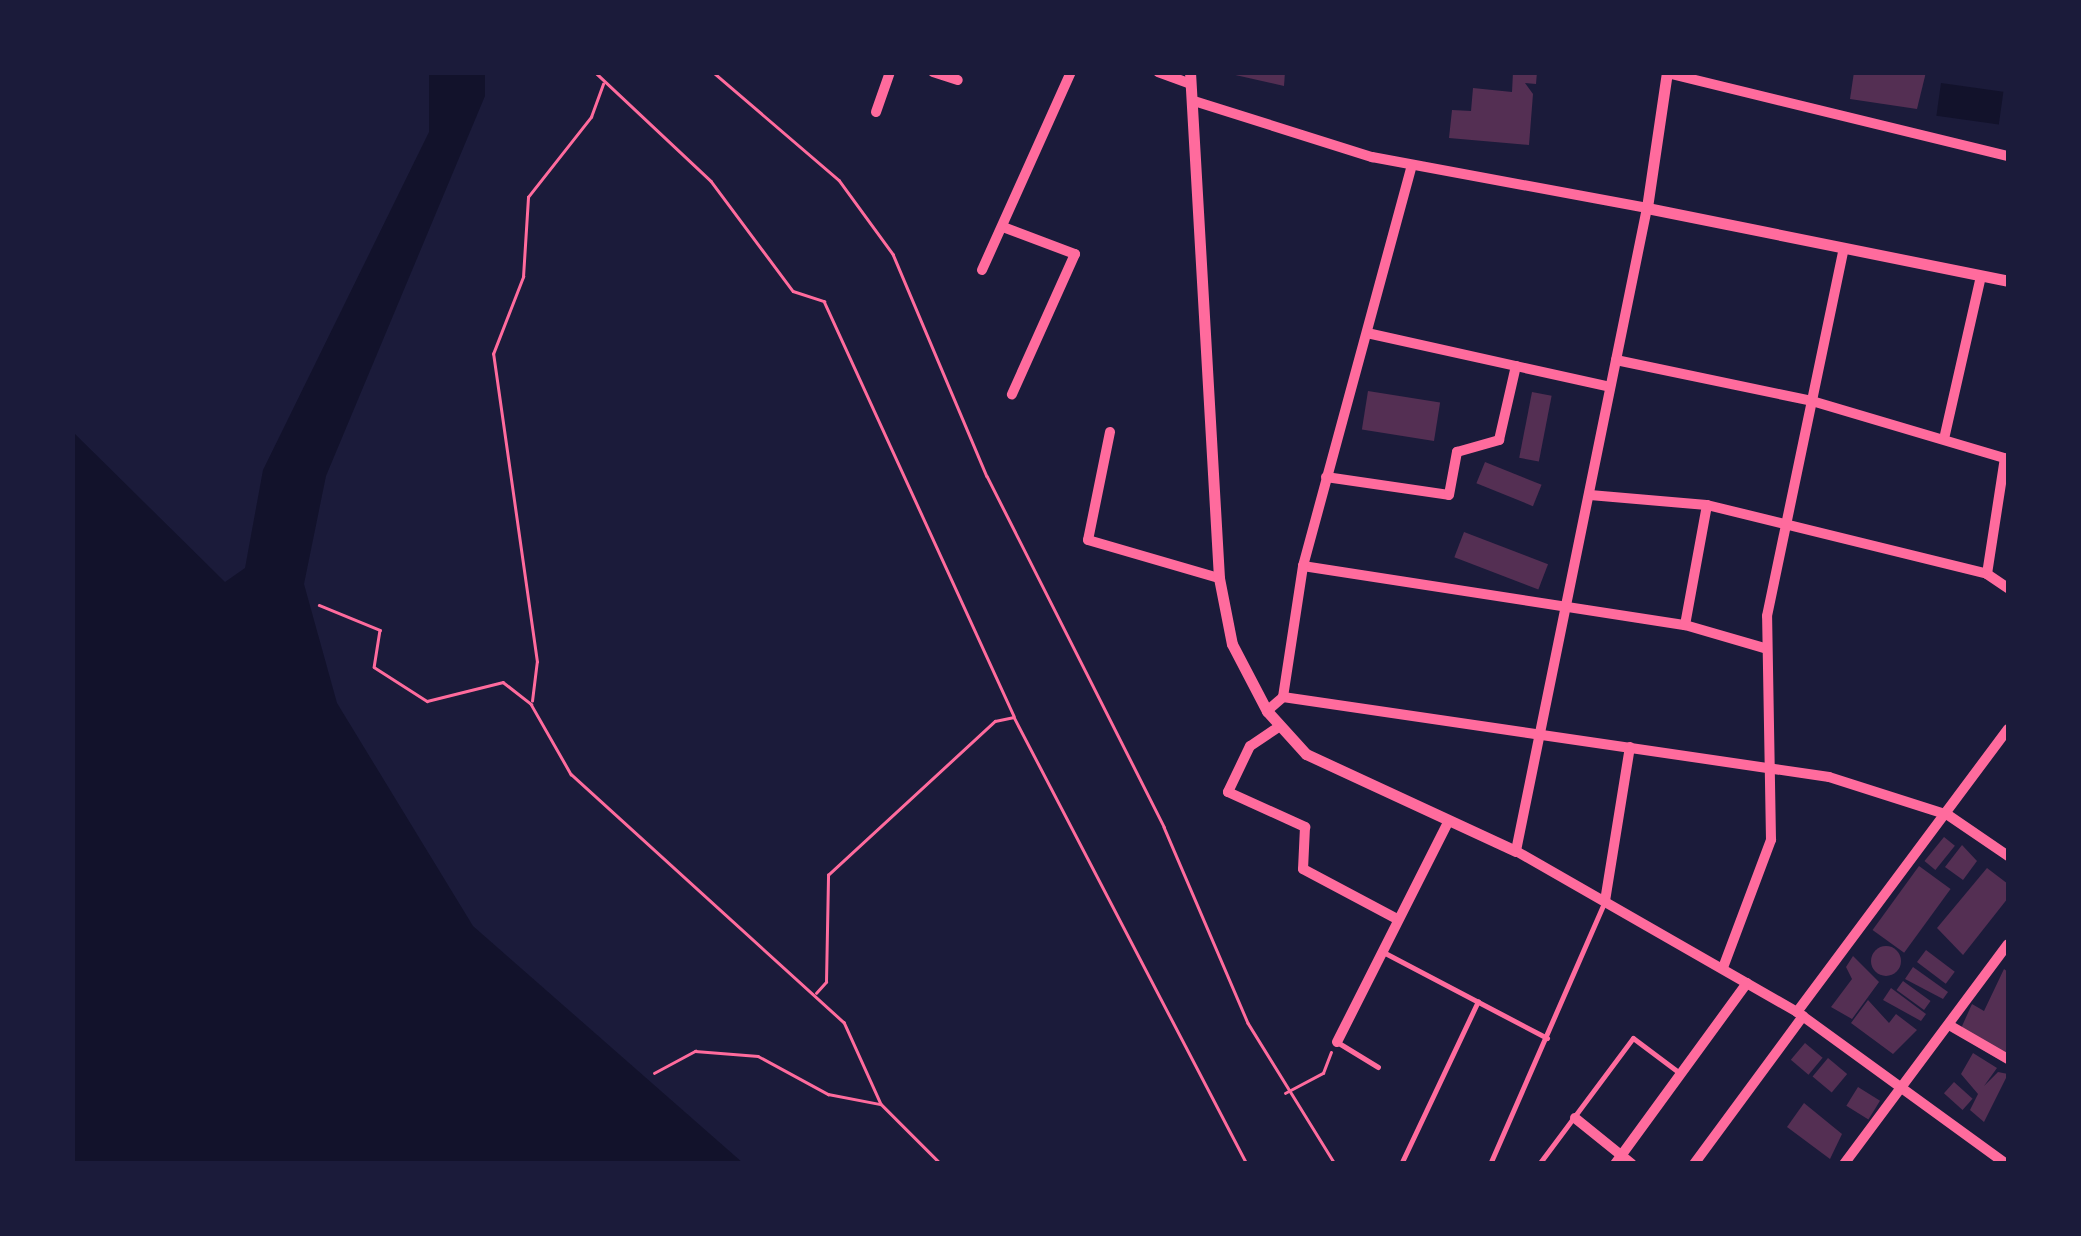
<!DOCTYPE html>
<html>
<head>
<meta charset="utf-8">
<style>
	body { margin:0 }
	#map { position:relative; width:2081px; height:1236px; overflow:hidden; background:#1b1b3a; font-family:"IBM Plex Sans",sans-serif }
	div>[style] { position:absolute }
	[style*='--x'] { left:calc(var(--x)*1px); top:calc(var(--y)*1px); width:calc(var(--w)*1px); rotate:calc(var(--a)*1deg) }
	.water>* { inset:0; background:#12122b; transform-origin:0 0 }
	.building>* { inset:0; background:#542f53; transform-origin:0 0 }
	.round { border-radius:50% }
	.path>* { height:2.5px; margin:-1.25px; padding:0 1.25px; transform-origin:1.25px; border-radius:1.25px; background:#ff6b9d }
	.service>* { height:5px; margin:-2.5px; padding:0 2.5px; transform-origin:2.5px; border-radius:2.5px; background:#ff6b9d }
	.minor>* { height:10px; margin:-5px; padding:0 5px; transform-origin:5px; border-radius:5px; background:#ff6b9d }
	.tertiary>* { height:11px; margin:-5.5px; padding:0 5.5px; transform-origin:5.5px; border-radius:5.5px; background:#ff6b9d }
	span { translate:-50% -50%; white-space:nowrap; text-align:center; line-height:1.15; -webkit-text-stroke:9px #1b1b3a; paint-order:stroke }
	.frame { position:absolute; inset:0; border:75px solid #1b1b3a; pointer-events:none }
</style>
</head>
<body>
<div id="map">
	<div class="water">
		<div style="clip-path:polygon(429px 73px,485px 73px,485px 96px,326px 476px,304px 584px,337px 703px,473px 926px,743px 1163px,73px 1163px,73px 432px,225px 582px,245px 568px,263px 470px,429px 132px)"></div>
		<div style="left:1941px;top:83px;width:63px;height:33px;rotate:8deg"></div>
	</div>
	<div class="building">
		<div style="clip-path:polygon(1222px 72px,1285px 72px,1284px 86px)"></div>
		<div style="clip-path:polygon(1513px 72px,1537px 72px,1536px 84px,1525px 83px,1533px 94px,1529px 145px,1449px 138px,1452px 110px,1471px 111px,1473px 88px,1512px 92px)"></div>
		<div style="clip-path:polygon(1854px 72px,1926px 72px,1917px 109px,1850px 99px)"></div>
		<div style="left:1368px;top:391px;width:73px;height:39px;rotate:9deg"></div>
		<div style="left:1532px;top:392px;width:20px;height:67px;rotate:11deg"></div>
		<div style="left:1485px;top:462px;width:61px;height:23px;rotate:22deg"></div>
		<div style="left:1464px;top:532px;width:90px;height:27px;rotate:21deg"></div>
		<div style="left:1944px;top:837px;width:14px;height:31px;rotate:39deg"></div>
		<div style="clip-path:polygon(1962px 845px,1977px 861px,1963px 880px,1945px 867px)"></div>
		<div style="left:1919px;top:866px;width:39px;height:79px;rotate:36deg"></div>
		<div style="clip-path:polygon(1987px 868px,2008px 884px,2008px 898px,1963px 955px,1937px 928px)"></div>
		<div class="round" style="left:1871px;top:946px;width:30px;height:30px"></div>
		<div style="left:1926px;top:950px;width:36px;height:15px;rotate:37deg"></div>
		<div style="clip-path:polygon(1853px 956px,1879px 982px,1852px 1019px,1831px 1007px,1852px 979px,1846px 967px)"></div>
		<div style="clip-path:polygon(1913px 967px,1948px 992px,1943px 999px,1905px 979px)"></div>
		<div style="clip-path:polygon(2004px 969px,2008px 972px,2008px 1065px,1958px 1035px,1972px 1004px,1984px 1011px)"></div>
		<div style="left:1903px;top:981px;width:34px;height:11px;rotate:36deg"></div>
		<div style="clip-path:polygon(1891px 988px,1926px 1014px,1921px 1021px,1883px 1000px)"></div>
		<div style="clip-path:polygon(1868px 1000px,1889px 1023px,1896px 1014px,1917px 1030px,1893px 1054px,1851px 1023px)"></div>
		<div style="left:1805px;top:1043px;width:23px;height:22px;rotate:40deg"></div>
		<div style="clip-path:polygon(1973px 1053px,1997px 1068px,1984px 1086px,1998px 1072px,2008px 1074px,1984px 1122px,1970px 1110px,1978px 1094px,1961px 1074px)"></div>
		<div style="left:1828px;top:1058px;width:25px;height:24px;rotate:40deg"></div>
		<div style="left:1954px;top:1082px;width:25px;height:15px;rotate:42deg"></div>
		<div style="left:1858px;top:1087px;width:26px;height:22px;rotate:32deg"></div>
		<div style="clip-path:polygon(1804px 1103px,1842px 1134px,1830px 1159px,1787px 1127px)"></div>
	</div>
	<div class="path">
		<div style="--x:595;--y:72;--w:159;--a:43.2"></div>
		<div style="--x:711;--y:181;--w:137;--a:53.3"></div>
		<div style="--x:793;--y:291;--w:33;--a:18"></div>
		<div style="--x:824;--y:301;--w:456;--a:65.4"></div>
		<div style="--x:713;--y:72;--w:166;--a:40.6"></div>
		<div style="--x:839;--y:180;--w:92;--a:53.9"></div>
		<div style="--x:893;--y:254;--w:241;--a:67.1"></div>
		<div style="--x:987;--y:476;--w:393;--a:63.2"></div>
		<div style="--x:1164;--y:827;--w:213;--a:66.8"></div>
		<div style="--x:1248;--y:1023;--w:166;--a:58.3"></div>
		<div style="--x:319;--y:605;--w:66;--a:22.3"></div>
		<div style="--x:380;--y:630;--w:37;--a:99"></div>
		<div style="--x:374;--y:667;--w:63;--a:32.7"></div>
		<div style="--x:427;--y:701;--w:78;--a:-14"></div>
		<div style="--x:503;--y:682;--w:36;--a:38"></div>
		<div style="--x:531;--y:704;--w:81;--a:60.3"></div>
		<div style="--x:571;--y:774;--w:369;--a:42.3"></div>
		<div style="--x:844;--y:1022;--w:90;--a:65.7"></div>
		<div style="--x:881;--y:1104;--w:85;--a:45"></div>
		<div style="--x:532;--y:701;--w:39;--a:-83"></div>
		<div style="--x:537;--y:662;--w:311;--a:-98.1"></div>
		<div style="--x:493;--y:354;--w:83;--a:-68.7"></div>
		<div style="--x:523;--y:277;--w:80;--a:-86.4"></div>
		<div style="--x:528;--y:197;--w:102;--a:-51.8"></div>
		<div style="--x:591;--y:117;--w:35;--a:-70"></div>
		<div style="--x:816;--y:993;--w:15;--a:-48"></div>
		<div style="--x:826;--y:982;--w:107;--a:-88.9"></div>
		<div style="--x:828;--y:875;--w:227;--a:-42.7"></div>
		<div style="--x:995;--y:721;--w:19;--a:-12"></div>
		<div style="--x:1014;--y:717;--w:504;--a:62.47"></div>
		<div style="--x:654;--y:1073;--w:47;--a:-28.2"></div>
		<div style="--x:695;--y:1051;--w:63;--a:4.5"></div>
		<div style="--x:758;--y:1056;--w:80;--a:28.5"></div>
		<div style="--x:828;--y:1094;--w:53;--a:10.9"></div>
		<div style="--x:1285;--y:1093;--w:43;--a:-27.8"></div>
		<div style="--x:1323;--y:1073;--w:22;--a:-69"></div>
	</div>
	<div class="service">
		<div style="--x:1385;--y:953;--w:183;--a:27.7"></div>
		<div style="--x:1337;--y:1042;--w:48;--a:31.4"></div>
		<div style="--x:1401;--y:1164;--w:180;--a:-64.7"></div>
		<div style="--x:1490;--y:1164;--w:287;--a:-66.4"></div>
		<div style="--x:1539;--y:1164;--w:157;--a:-53.3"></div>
		<div style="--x:1633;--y:1038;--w:60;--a:36.9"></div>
	</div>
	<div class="minor">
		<div style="--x:933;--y:72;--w:26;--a:18"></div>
		<div style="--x:1158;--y:72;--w:35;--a:20"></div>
		<div style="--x:1667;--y:73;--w:351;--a:13.7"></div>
		<div style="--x:1194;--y:101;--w:187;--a:17.5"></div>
		<div style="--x:1372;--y:157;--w:280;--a:10.5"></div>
		<div style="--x:1647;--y:208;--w:656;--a:101.52"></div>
		<div style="--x:1516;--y:851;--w:324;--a:29.8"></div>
		<div style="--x:1797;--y:1012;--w:258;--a:36"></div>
		<div style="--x:876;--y:112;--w:42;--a:-70.7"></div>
		<div style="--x:1003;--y:227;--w:77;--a:20.6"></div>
		<div style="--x:1075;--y:254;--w:154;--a:114.2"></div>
		<div style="--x:982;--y:270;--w:217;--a:-65.8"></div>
		<div style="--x:1367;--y:333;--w:249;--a:12.5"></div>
		<div style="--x:1616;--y:360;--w:200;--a:11.8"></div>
		<div style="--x:1812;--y:401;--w:204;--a:16.5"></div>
		<div style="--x:1110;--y:432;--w:110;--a:101.5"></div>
		<div style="--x:1088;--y:540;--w:136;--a:16.2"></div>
		<div style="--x:1944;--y:439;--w:167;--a:-77.2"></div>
		<div style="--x:1326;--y:477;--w:124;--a:8.3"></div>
		<div style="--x:1449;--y:495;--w:44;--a:-79.5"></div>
		<div style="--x:1457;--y:452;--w:44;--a:-15.9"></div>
		<div style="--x:1499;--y:440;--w:76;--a:-77.1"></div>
		<div style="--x:1590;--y:495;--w:117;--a:4.9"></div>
		<div style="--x:1707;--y:505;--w:288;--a:13.8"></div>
		<div style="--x:1987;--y:574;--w:25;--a:34"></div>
		<div style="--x:1303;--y:566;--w:387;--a:8.8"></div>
		<div style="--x:1685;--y:625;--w:82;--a:16.2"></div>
		<div style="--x:1987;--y:574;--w:117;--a:-81.2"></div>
		<div style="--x:1685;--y:625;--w:122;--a:-79.6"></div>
		<div style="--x:1283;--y:697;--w:552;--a:8.34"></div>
		<div style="--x:1829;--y:777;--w:125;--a:17.7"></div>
		<div style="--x:1948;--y:815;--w:73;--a:34.3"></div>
		<div style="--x:1267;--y:711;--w:21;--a:-41"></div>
		<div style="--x:1283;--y:697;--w:133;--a:-81.3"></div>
		<div style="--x:1303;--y:566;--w:415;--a:-74.8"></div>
		<div style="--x:1280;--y:726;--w:36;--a:146"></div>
		<div style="--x:1250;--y:746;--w:51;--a:115.6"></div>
		<div style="--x:1228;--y:792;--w:85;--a:24.4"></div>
		<div style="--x:1305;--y:827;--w:42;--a:92.7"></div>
		<div style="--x:1303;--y:869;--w:106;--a:28"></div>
		<div style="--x:1605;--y:901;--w:156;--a:-80.8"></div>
		<div style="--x:1724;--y:965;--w:134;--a:-69.4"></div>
		<div style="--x:1771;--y:840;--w:224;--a:-91"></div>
		<div style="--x:1767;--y:616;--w:375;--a:-78.2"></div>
		<div style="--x:1797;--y:1012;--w:353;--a:-53.3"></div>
		<div style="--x:1949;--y:1025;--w:68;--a:30"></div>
		<div style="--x:1337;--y:1042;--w:244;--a:-63.2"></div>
		<div style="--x:1575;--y:1118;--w:73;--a:38.9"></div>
		<div style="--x:1615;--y:1164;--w:224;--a:-53.9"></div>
		<div style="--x:1694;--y:1164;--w:184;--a:-53.6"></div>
		<div style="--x:1844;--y:1164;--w:274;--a:-53.3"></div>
	</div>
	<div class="tertiary">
		<div style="--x:1190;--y:72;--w:507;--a:86.72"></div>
		<div style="--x:1219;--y:578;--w:67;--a:78.9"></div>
		<div style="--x:1232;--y:644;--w:76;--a:62.4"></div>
		<div style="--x:1267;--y:711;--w:58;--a:47.8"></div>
		<div style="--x:1306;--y:754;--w:231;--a:24.8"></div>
		<div style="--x:1667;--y:72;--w:137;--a:98.4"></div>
		<div style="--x:1647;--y:208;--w:368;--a:11.4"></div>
	</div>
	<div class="frame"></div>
</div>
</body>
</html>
